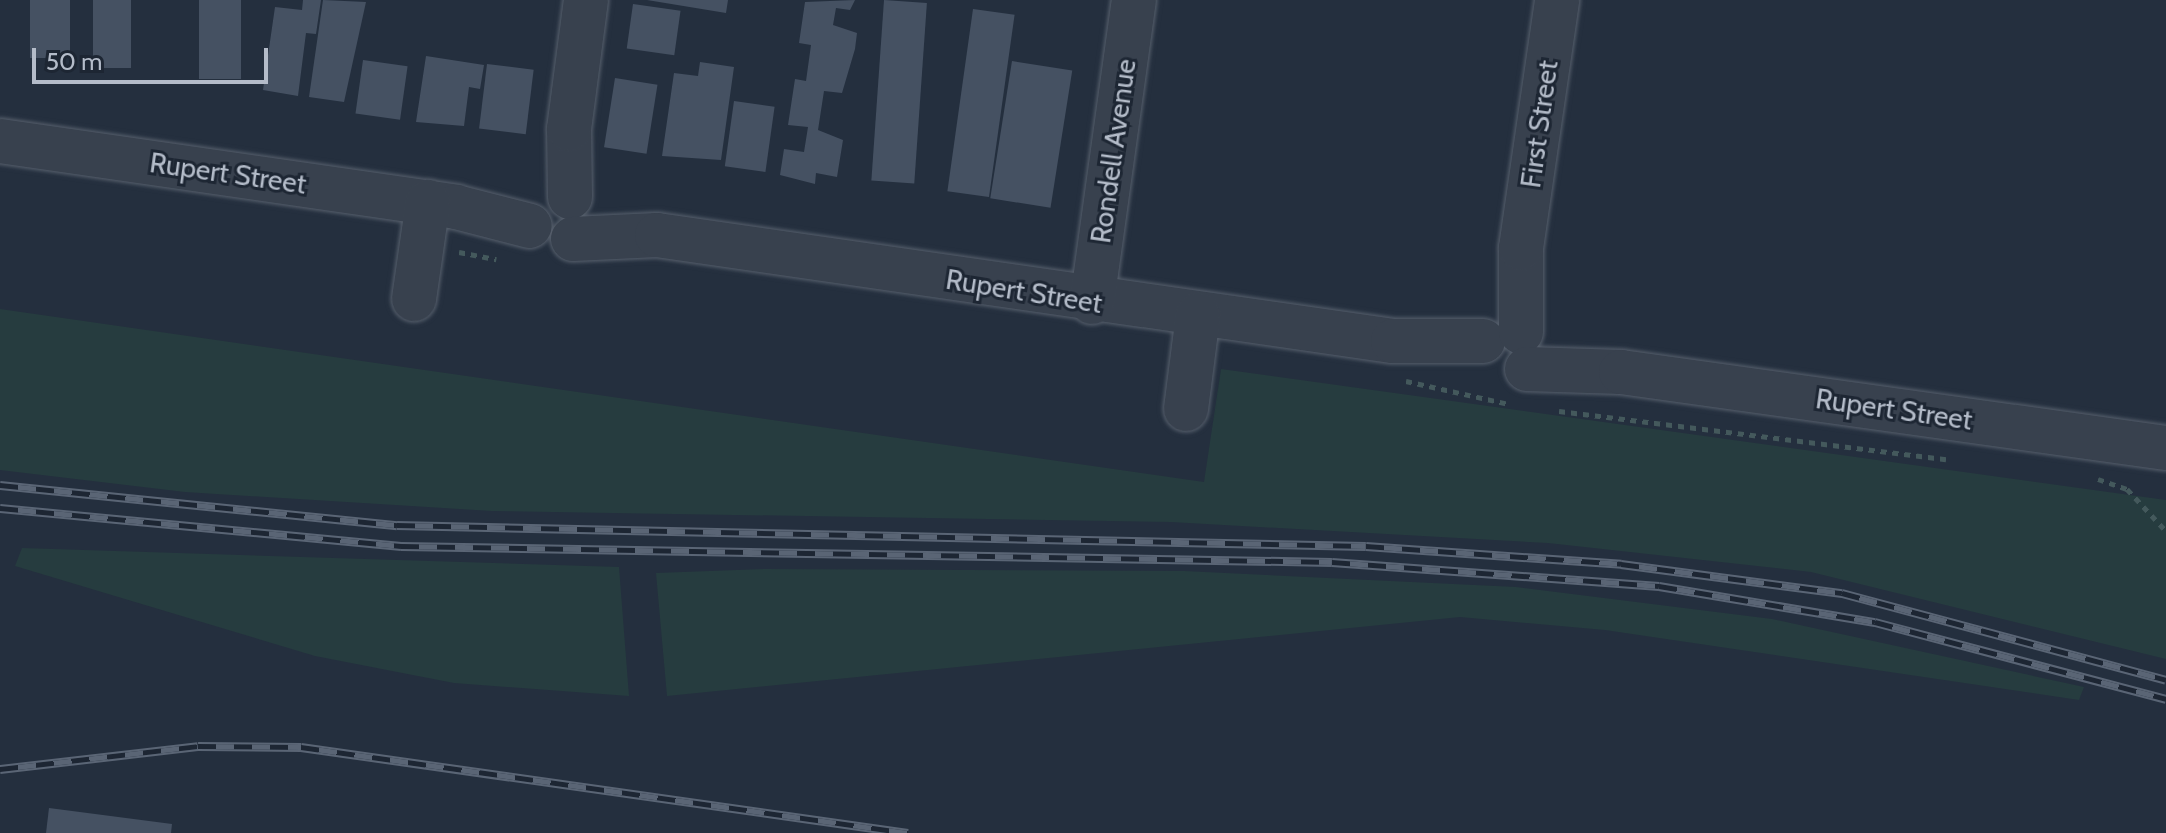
<!DOCTYPE html>
<html>
<head>
<meta charset="utf-8">
<style>
	body { margin:0 }
	#map { position:relative; width:2166px; height:833px; overflow:hidden; background:#242f3e; font-family:Cabin,sans-serif }
	div>[style] { position:absolute }
	[style*='--x'] { left:calc(var(--x)*1px); top:calc(var(--y)*1px); width:calc(var(--w)*1px); rotate:calc(var(--a)*1deg) }
	.green>* { inset:0; background:#263c3f }
	.building>* { inset:0; background:#455162; transform-origin:0 0 }
	.path>* { height:5px; margin-top:-2.5px; transform-origin:0; background:repeating-linear-gradient(90deg,#44595c 0 6px,transparent 0 12px) }
	.roads { filter:drop-shadow(0 0 2px #565f6c) drop-shadow(0 0 2px #565f6c) }
	.minor>* { height:44px; margin:-22px; padding:0 22px; transform-origin:22px; border-radius:22px; background:#38414e }
	.rail>* { height:9px; margin-top:-4.5px; transform-origin:0; background:repeating-linear-gradient(90deg,#1d2633 0 18px,#5a6575 0 36px); box-sizing:border-box; border-block:2px solid #5a6575 }
	span { translate:-50% -50%; white-space:nowrap; text-align:center; line-height:1.15; -webkit-text-stroke:6px #1d2633; paint-order:stroke }
	.street-label { font-size:28px; color:#b4bcc9 }
	.scale { position:absolute; left:32px; top:48px; width:236px; height:36px; box-sizing:border-box; border:4px solid #b4bcc9; border-top:0; padding-left:10px; font-size:24px; line-height:28px; white-space:nowrap; color:#b4bcc9; -webkit-text-stroke:6px #1d2633; paint-order:stroke }
</style>
</head>
<body>
<div id="map">
	<div class="green">
		<div style="clip-path:polygon(0 309px,1204px 482px,1221px 369px,2166px 500px,2166px 659px,1811px 572px,1548px 543px,1171px 522px,492px 511px,185px 492px,0 470px)"></div>
		<div style="clip-path:polygon(22px 548px,619px 567px,629px 696px,454px 683px,315px 656px,15px 566px)"></div>
		<div style="clip-path:polygon(765px 569px,1184px 571px,1516px 587px,1772px 619px,2084px 687px,2079px 700px,1605px 630px,1460px 617px,667px 696px,656px 573px)"></div>
	</div>
	<div class="building">
		<div style="left:30px;top:0;width:40px;height:58px"></div>
		<div style="left:93px;top:0;width:38px;height:68px"></div>
		<div style="left:199px;top:0;width:42px;height:79px"></div>
		<div style="clip-path:polygon(303px 0,321px 0,316px 34px,306px 33px,298px 96px,263px 90px,275px 7px,302px 10px)"></div>
		<div style="clip-path:polygon(323px 0,366px 2px,344px 102px,309px 97px)"></div>
		<div style="clip-path:polygon(647px 0,728px 0,726px 13px)"></div>
		<div style="clip-path:polygon(855px 0,850px 10px,836px 8px,833px 25px,857px 33px,855px 49px,842px 93px,824px 91px,818px 130px,843px 140px,837px 177px,816px 173px,815px 184px,780px 175px,784px 149px,804px 152px,808px 127px,788px 125px,795px 79px,806px 81px,811px 45px,799px 43px,805px 2px)"></div>
		<div style="left:884px;top:0;width:43px;height:181px;rotate:4deg"></div>
		<div style="left:633px;top:4px;width:48px;height:45px;rotate:8deg"></div>
		<div style="left:973px;top:9px;width:42px;height:184px;rotate:8deg"></div>
		<div style="clip-path:polygon(426px 56px,484px 65px,480px 89px,469px 87px,464px 126px,416px 122px)"></div>
		<div style="left:363px;top:60px;width:45px;height:54px;rotate:8deg"></div>
		<div style="left:1012px;top:61px;width:61px;height:139px;rotate:9deg"></div>
		<div style="clip-path:polygon(700px 62px,734px 67px,721px 160px,662px 156px,674px 73px,698px 76px)"></div>
		<div style="left:487px;top:64px;width:47px;height:65px;rotate:7deg"></div>
		<div style="left:615px;top:78px;width:43px;height:70px;rotate:9deg"></div>
		<div style="left:734px;top:101px;width:41px;height:66px;rotate:8deg"></div>
		<div style="clip-path:polygon(49px 808px,172px 824px,171px 833px,46px 833px)"></div>
	</div>
	<div class="path">
		<div style="--x:459;--y:252;--w:38;--a:11"></div>
		<div style="--x:1406;--y:381;--w:106;--a:12.6"></div>
		<div style="--x:1559;--y:411;--w:390;--a:7.1"></div>
		<div style="--x:2098;--y:479;--w:31;--a:19"></div>
		<div style="--x:2127;--y:489;--w:57;--a:47.1"></div>
	</div>
	<div class="roads">
		<div class="minor">
			<div style="--x:0;--y:141;--w:461;--a:8.2"></div>
			<div style="--x:456;--y:207;--w:76;--a:14.4"></div>
			<div style="--x:570;--y:197;--w:68;--a:-90.8"></div>
			<div style="--x:569;--y:129;--w:130;--a:-82.5"></div>
			<div style="--x:573;--y:239;--w:84;--a:-2.7"></div>
			<div style="--x:657;--y:235;--w:744;--a:8.2"></div>
			<div style="--x:1393;--y:341;--w:90;--a:0"></div>
			<div style="--x:414;--y:299;--w:98;--a:-81.8"></div>
			<div style="--x:1092;--y:302;--w:305;--a:-82.1"></div>
			<div style="--x:1521;--y:332;--w:84;--a:-90"></div>
			<div style="--x:1521;--y:248;--w:251;--a:-81.7"></div>
			<div style="--x:1527;--y:369;--w:94;--a:1.8"></div>
			<div style="--x:1621;--y:372;--w:550;--a:7.94"></div>
			<div style="--x:1186;--y:409;--w:95;--a:-82.7"></div>
		</div>
	</div>
	<div class="rail">
		<div style="--x:0;--y:485;--w:399;--a:5.8"></div>
		<div style="--x:397;--y:525;--w:969;--a:1.24"></div>
		<div style="--x:1366;--y:546;--w:256;--a:4"></div>
		<div style="--x:1621;--y:564;--w:223;--a:7.5"></div>
		<div style="--x:1842;--y:593;--w:335;--a:15"></div>
		<div style="--x:0;--y:508;--w:403;--a:5.4"></div>
		<div style="--x:401;--y:546;--w:931;--a:0.98"></div>
		<div style="--x:1332;--y:562;--w:328;--a:4.2"></div>
		<div style="--x:1659;--y:586;--w:219;--a:9.5"></div>
		<div style="--x:1875;--y:622;--w:301;--a:14.8"></div>
		<div style="--x:0;--y:769;--w:199;--a:-6.6"></div>
		<div style="--x:198;--y:746;--w:103;--a:0.6"></div>
		<div style="--x:301;--y:747;--w:613;--a:8.06"></div>
	</div>
	<div class="street-label">
		<span style="left:1539px;top:124px;rotate:-82deg">First Street</span>
		<span style="left:1113px;top:151px;rotate:-82deg">Rondell Avenue</span>
		<span style="left:228px;top:173px;rotate:8deg">Rupert Street</span>
		<span style="left:1024px;top:291px;rotate:9deg">Rupert Street</span>
		<span style="left:1894px;top:409px;rotate:8deg">Rupert Street</span>
	</div>
	<div class="scale">50 m</div>
</div>
</body>
</html>
